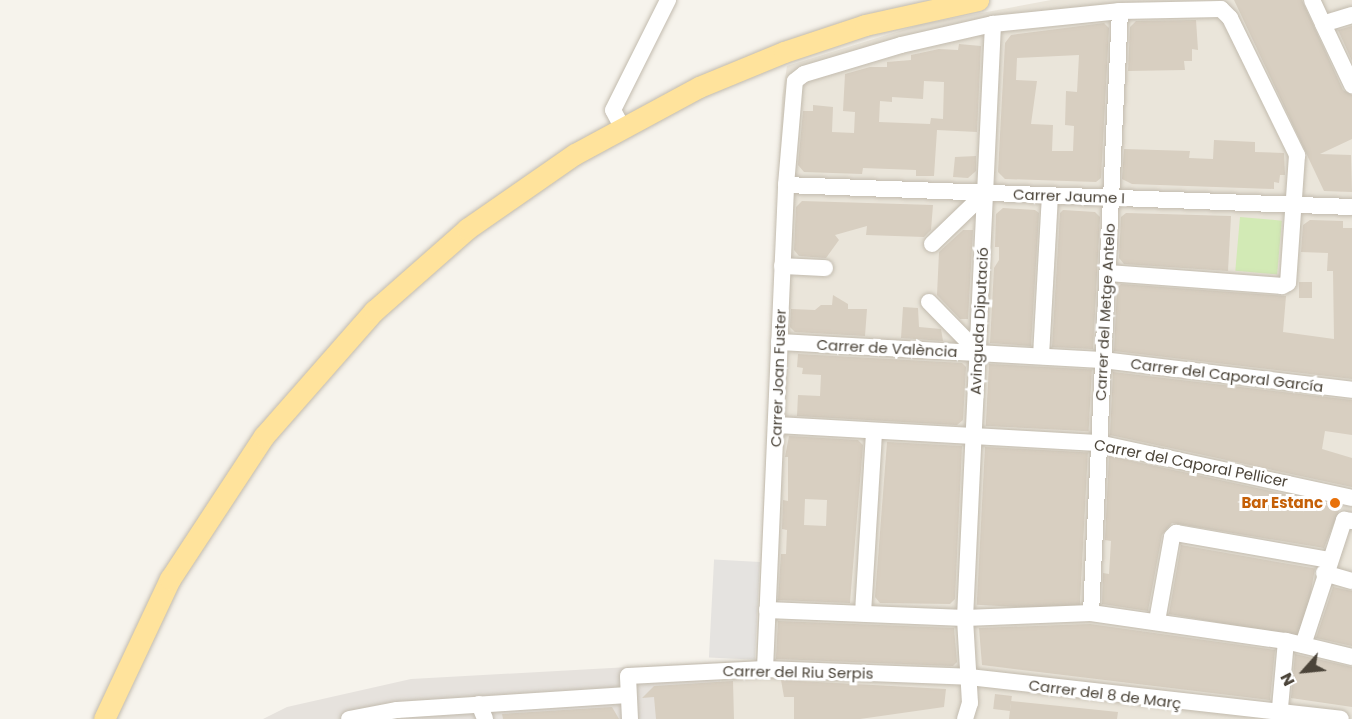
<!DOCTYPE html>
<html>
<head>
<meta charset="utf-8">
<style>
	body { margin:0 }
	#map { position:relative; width:1352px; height:719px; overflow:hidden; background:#f6f3ec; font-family:Poppins,sans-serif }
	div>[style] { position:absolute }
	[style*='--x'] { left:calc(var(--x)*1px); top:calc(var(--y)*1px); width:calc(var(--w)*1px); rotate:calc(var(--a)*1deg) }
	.residential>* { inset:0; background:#eae5da }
	.industrial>* { inset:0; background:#e6e2dd }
	.green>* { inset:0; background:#d2eab5; transform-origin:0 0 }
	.parking>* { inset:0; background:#e5e3e0; transform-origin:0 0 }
	.building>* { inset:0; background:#d8cfc1; transform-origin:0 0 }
	.roads { filter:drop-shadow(0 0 2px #c2bbae) drop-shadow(0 0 2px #c2bbae) }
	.minor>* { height:16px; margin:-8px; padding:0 8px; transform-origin:8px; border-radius:8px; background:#fff }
	.major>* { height:21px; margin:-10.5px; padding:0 10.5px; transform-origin:10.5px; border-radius:10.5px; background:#ffe39c }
	.dots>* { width:16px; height:16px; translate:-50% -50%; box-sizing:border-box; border:3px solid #fff; border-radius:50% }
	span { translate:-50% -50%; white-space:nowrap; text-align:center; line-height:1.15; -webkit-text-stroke:6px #fff; paint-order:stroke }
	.street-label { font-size:15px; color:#4b4439 }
	.food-label { font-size:15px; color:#c56008; font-weight:700 }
	.right { translate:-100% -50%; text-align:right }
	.north { position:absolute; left:1274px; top:641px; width:60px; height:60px; -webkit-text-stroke:4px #fff; paint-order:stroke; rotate:243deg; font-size:16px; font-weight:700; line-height:24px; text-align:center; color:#4b4439 }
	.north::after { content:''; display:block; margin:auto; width:21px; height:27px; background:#4b4439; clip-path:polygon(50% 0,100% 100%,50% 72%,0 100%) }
</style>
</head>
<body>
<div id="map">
	<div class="residential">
		<div style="clip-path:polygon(1051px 0,1352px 0,1352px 719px,723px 719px,719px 662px,756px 660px,782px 98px,787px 66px,922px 24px)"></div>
	</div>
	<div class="industrial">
		<div style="clip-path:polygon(719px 662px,722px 719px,263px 719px,287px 707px,411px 679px)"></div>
	</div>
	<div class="green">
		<div style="left:1240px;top:217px;width:42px;height:54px;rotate:5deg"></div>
	</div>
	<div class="parking">
		<div style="left:760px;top:562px;width:98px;height:46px;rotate:93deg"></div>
	</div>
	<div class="building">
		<div style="clip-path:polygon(1234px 0,1302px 0,1343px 90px,1352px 95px,1352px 139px,1320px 154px,1351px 155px,1352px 192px,1324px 191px)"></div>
		<div style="clip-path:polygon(1196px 20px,1198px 50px,1192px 49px,1192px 61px,1184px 61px,1185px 70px,1128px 71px,1130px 27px,1136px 21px)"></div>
		<div style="clip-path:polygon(evenodd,1104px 23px,1109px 28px,1101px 178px,1096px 182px,1005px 179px,998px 172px,1005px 43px,1011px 35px,1104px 23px,1079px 55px,1077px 92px,1066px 91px,1065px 125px,1074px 126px,1073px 151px,1052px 151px,1053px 125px,1031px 124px,1037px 81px,1016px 80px,1017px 58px,1079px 55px)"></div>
		<div style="clip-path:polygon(1352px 26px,1352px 61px,1338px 30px)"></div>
		<div style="clip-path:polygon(evenodd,959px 44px,981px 46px,977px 132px,937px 130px,934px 176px,916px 176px,916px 170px,863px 168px,862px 174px,804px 172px,798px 165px,803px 111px,813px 111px,813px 105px,833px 107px,832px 132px,854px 133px,855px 112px,843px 111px,845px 74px,870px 67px,887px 67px,887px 62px,911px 60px,911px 55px,939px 49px,958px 50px,959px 44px,924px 81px,944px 82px,943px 119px,931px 118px,930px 124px,879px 122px,880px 101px,892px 102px,892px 97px,923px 99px,924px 81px)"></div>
		<div style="clip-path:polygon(1214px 140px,1255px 142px,1255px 152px,1284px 153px,1285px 175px,1280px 175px,1279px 183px,1274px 182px,1274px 189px,1132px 184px,1122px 179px,1124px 149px,1190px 151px,1189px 158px,1213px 159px)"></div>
		<div style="clip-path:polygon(976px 156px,976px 171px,968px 178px,953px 177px,955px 157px)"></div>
		<div style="clip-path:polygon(802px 201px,933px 205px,931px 230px,924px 237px,866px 235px,867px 226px,835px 235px,839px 240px,826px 258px,799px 256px,794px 250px,796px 207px)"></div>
		<div style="clip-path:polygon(1003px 208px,1035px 210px,1039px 213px,1031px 346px,990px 343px,994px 268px,999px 260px,999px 247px,995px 247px,996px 214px)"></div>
		<div style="clip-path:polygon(1063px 210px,1095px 212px,1100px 217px,1093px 349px,1052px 347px,1060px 213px)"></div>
		<div style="clip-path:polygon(1126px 213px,1231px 216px,1228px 271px,1124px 264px,1119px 258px,1121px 217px)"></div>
		<div style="clip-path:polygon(1310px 220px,1343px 221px,1343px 228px,1352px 228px,1352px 379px,1114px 351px,1117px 288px,1121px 284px,1286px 296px,1283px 332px,1334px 339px,1333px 271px,1327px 271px,1328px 253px,1301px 252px,1303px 225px)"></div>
		<div style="clip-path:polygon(963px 230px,973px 230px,968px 319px,960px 319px,937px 295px,939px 252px)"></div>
		<div style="left:1299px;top:282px;width:13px;height:16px"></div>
		<div style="clip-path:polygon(833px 295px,848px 304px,848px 309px,867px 309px,865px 336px,795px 332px,790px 327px,791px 309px,815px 310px,821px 305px,832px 305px)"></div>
		<div style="clip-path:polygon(903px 307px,918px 308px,919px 327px,941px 329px,943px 341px,901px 338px)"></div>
		<div style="clip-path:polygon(798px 354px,962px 363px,966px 367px,963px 420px,957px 425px,797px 416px,798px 395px,820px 396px,821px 375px,802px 374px,803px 368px,797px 367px)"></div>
		<div style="left:989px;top:364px;width:103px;height:62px;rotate:3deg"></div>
		<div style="clip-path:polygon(1113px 372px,1352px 400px,1352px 435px,1325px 431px,1322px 449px,1352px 458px,1352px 487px,1110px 435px)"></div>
		<div style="clip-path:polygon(evenodd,789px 436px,858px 440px,863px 445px,850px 603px,778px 600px,781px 554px,786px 554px,787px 530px,782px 529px,783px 500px,788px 501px,788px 457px,785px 457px,789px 436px,805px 499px,827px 500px,826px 526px,804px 525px,805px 499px)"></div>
		<div style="clip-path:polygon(887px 442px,962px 446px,955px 599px,950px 604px,880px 603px,875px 597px)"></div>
		<div style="left:985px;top:447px;width:103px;height:158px;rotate:3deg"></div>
		<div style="clip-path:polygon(1109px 456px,1341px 506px,1324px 548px,1172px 523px,1162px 535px,1148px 611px,1102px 604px,1103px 573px,1109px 574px,1111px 541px,1105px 540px)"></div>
		<div style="left:1181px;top:545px;width:136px;height:70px;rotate:10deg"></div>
		<div style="clip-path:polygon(1333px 587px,1352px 591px,1352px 646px,1316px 638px)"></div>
		<div style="clip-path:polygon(778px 621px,954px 628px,957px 662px,953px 666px,776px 659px)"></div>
		<div style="clip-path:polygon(1090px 624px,1275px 650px,1270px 700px,982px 665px,979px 628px)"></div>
		<div style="clip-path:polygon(1295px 654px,1352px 667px,1352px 707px,1291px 698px)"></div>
		<div style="clip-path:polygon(781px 680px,946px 689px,944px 707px,860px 719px,794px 719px,794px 697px,784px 697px)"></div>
		<div style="clip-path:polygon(733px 681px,734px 719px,656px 719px,654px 697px,642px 698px,654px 686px)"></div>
		<div style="left:995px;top:694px;width:17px;height:15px;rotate:7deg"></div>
		<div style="clip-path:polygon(1011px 701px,1118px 712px,1117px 719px,1009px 719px)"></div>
		<div style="clip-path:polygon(612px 707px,619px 719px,503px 719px,502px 714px)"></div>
	</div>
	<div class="roads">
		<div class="minor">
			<div style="--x:1312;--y:0;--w:26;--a:65"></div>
			<div style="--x:1352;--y:15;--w:30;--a:163"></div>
			<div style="--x:1323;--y:24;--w:68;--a:64.6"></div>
			<div style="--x:622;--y:127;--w:19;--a:-118"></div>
			<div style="--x:613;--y:110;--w:123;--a:-63.4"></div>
			<div style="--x:786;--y:185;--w:566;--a:2.23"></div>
			<div style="--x:932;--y:244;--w:75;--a:-43.9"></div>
			<div style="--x:782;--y:266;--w:43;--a:2.7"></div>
			<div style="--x:929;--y:302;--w:70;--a:45.6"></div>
			<div style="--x:779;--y:342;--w:324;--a:3.2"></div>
			<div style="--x:1102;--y:360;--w:252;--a:6.8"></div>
			<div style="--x:1041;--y:356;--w:160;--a:-86.8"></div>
			<div style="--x:776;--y:425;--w:323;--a:3.2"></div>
			<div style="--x:1098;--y:443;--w:260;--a:12.2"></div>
			<div style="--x:1324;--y:573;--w:29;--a:16"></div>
			<div style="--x:767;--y:610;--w:198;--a:2.3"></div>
			<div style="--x:965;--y:618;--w:126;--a:-2.3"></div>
			<div style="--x:1091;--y:613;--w:197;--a:8.2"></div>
			<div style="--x:1286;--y:641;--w:68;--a:13.6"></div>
			<div style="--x:863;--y:613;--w:182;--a:-86.5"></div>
			<div style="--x:1091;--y:613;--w:603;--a:-87.24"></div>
			<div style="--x:1157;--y:621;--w:85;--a:-79.9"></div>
			<div style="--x:1172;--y:537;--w:6;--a:-45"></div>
			<div style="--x:1176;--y:533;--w:155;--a:10"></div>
			<div style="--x:1303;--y:645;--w:132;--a:-71.8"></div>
			<div style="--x:1344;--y:520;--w:8;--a:7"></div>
			<div style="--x:765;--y:669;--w:484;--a:-87.5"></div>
			<div style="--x:786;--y:185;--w:104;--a:-85.1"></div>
			<div style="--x:795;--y:81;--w:11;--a:-38"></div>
			<div style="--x:804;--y:74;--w:101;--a:-16.6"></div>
			<div style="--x:901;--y:45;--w:94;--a:-12.9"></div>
			<div style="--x:993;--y:24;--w:128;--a:-5.8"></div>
			<div style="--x:1120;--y:11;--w:101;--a:-1.1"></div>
			<div style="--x:1221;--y:9;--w:13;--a:45"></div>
			<div style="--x:1230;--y:18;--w:153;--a:63.9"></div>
			<div style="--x:1297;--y:155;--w:128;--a:94"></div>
			<div style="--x:1288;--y:283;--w:7;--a:153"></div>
			<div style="--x:1282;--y:286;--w:173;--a:-175.7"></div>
			<div style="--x:479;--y:704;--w:16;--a:68"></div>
			<div style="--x:349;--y:719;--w:49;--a:-10.6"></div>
			<div style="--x:397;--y:710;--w:231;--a:-3.7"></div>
			<div style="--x:630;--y:719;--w:43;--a:-92.7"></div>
			<div style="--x:628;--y:676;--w:137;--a:-2.9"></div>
			<div style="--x:765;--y:669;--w:204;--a:2.2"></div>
			<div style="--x:969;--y:677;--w:374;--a:6.4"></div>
			<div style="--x:965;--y:719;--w:17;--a:-73"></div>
			<div style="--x:970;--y:703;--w:85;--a:-93.4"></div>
			<div style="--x:965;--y:618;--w:595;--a:-87.3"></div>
			<div style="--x:1279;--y:719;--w:78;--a:-84.9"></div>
		</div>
		<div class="major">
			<div style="--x:104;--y:719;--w:155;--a:-64.8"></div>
			<div style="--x:170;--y:579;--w:171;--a:-56.7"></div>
			<div style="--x:264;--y:436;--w:167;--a:-48.7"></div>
			<div style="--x:374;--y:311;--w:124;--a:-41.4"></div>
			<div style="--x:467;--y:229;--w:131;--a:-34.8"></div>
			<div style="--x:575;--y:154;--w:141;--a:-28.4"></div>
			<div style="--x:699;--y:87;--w:92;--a:-22.4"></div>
			<div style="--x:784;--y:52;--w:85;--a:-18.4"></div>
			<div style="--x:865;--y:25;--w:116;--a:-12.5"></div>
		</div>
	</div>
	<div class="dots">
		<div style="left:1335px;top:503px;background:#e8710a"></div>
	</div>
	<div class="street-label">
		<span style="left:1069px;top:196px;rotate:2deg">Carrer Jaume I</span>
		<span style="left:1105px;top:312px;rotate:-87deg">Carrer del Metge Antelo</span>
		<span style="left:979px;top:321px;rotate:-87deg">Avinguda Diputació</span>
		<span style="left:887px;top:348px;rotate:3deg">Carrer de València</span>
		<span style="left:1227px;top:375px;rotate:7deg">Carrer del Caporal García</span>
		<span style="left:778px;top:378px;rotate:-88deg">Carrer Joan Fuster</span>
		<span style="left:1191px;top:463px;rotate:11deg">Carrer del Caporal Pellicer</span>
		<span style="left:798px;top:672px;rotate:1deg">Carrer del Riu Serpis</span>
		<span style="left:1105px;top:694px;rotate:7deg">Carrer del 8 de Març</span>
	</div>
	<div class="food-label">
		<span class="right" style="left:1323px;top:503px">Bar Estanc</span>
	</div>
	<div class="north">N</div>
</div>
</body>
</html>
